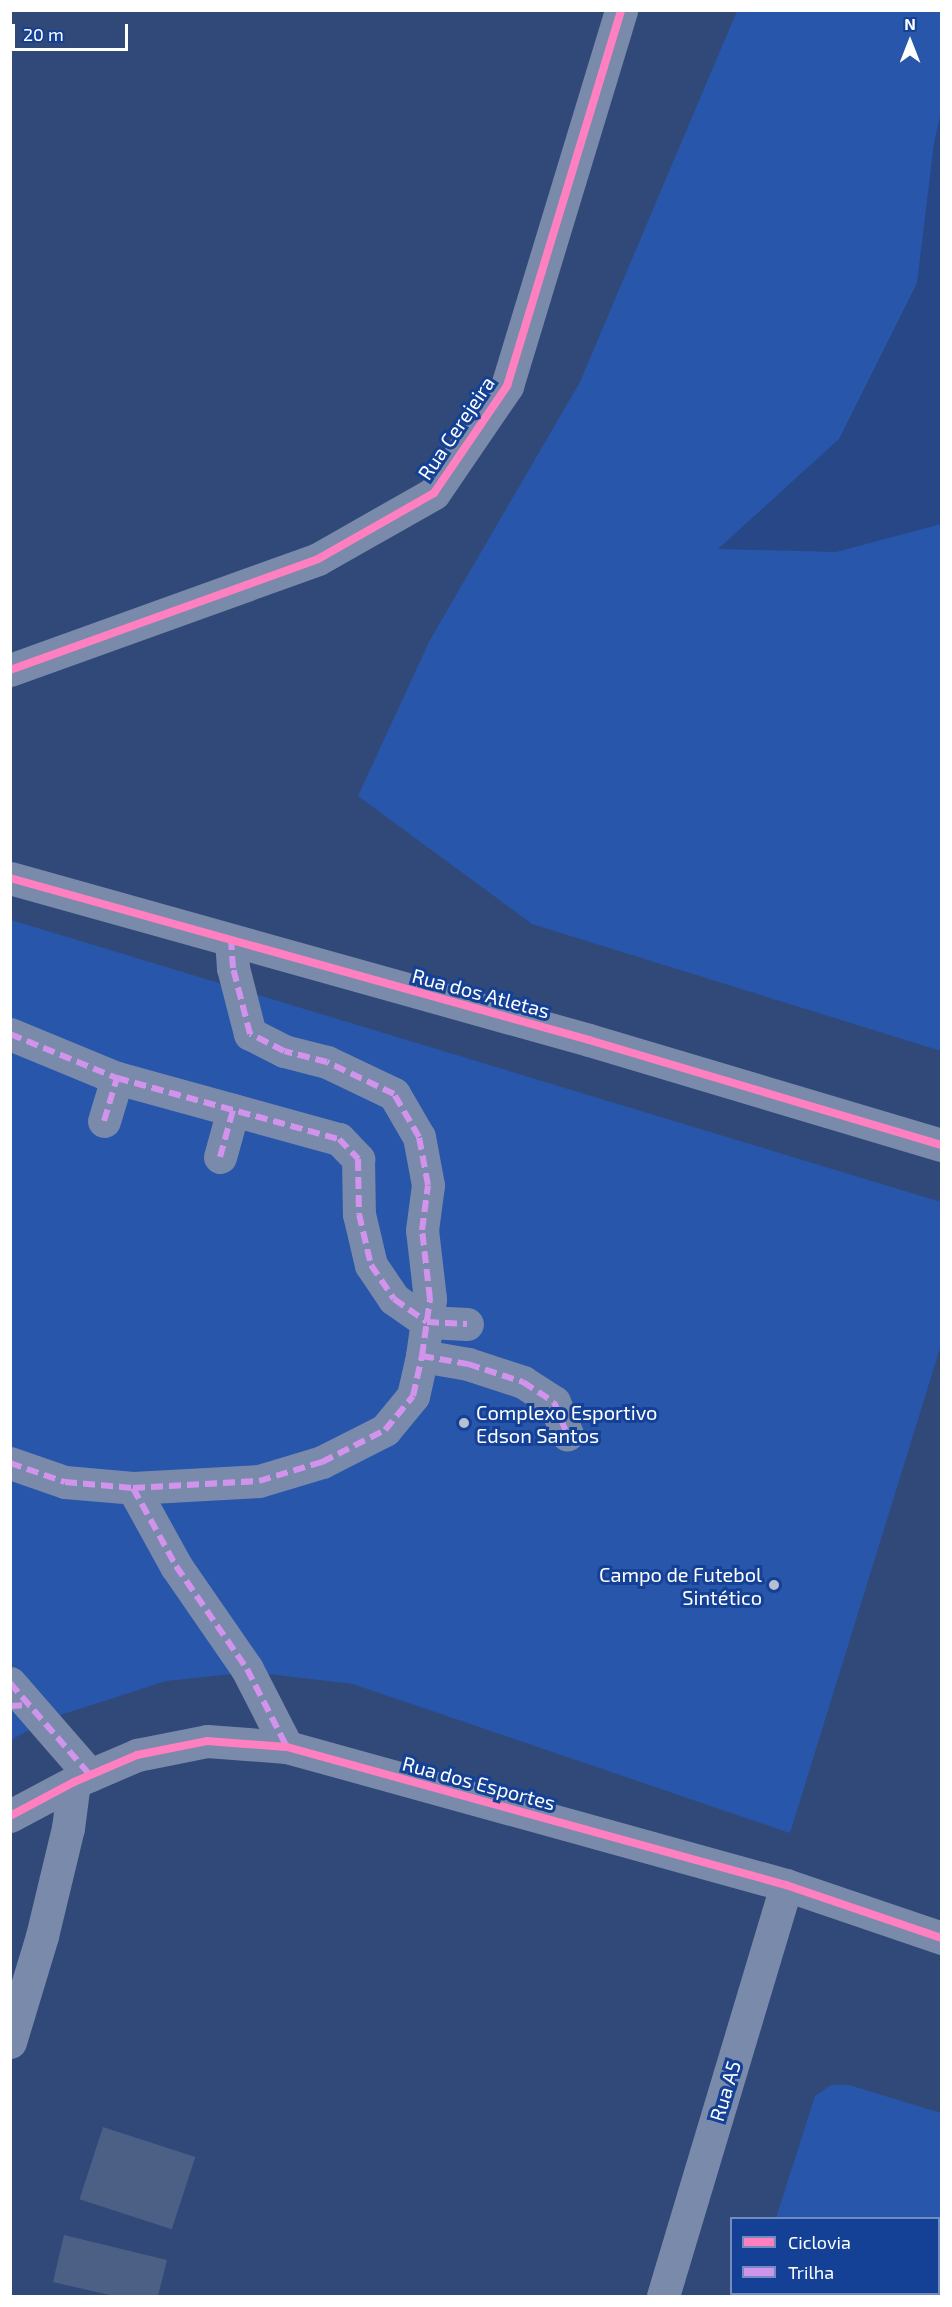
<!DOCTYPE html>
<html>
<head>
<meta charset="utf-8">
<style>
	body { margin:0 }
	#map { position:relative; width:952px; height:2307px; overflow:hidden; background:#314978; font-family:"Exo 2",sans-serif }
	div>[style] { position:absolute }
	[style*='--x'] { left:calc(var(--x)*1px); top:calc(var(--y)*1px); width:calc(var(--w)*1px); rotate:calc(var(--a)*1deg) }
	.green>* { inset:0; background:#2856ab }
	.water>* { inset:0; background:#284786 }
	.building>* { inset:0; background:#4c6086; transform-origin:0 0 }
	.street>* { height:33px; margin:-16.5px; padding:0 16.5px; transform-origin:16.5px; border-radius:16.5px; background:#7a8aab }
	.quiet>* { height:6px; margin-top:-3px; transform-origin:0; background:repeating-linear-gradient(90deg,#d193ec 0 12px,transparent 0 18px) }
	.cycleway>* { height:8px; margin:-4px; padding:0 4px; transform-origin:4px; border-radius:4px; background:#ff80c0 }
	.dots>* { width:16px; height:16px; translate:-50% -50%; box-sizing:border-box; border:3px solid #144095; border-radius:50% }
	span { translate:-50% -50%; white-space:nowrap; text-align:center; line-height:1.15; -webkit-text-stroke:6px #144095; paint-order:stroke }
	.street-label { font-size:20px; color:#fff }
	.poi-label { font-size:20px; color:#fff }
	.left { translate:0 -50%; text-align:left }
	.right { translate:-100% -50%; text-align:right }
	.frame { position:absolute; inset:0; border:12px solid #fff; pointer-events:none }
	.legend { position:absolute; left:730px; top:2217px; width:210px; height:78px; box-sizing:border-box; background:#144095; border:2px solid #728cbf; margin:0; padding:8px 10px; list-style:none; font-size:18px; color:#fff }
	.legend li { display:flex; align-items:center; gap:12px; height:30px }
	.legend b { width:30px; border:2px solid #728cbf }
	.north { position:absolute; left:880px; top:12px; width:60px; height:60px; -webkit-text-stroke:4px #144095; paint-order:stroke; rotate:0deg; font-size:16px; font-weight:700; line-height:24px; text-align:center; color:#fff }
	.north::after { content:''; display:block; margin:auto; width:21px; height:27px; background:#fff; clip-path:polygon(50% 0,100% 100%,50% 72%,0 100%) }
	.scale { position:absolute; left:12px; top:24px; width:116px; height:27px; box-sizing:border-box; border:3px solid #fff; border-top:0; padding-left:8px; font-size:18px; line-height:21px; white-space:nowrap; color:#fff; -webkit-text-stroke:4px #144095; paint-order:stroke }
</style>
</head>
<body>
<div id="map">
	<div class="green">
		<div style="clip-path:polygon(737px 11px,941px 11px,941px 1051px,532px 924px,358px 796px,430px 640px,580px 382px)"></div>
		<div style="clip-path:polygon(11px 920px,941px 1202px,941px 1345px,790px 1833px,353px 1684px,252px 1672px,166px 1681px,51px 1718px,11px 1740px)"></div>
		<div style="clip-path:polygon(831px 2085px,849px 2085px,941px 2113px,941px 2296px,752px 2296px,938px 2294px,938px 2218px,776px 2218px,815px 2096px)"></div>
	</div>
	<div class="water">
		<div style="clip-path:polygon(941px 111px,941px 524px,836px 552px,718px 549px,839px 439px,917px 283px,934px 143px)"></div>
	</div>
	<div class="building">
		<div style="left:103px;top:2127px;width:97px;height:76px;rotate:18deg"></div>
		<div style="clip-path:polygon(64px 2235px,167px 2260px,158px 2296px,114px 2296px,53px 2282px)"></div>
	</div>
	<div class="street">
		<div style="--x:10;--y:670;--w:327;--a:-19.8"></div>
		<div style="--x:318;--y:559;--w:133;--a:-29.6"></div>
		<div style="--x:434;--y:493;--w:130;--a:-55.7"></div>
		<div style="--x:507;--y:386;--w:393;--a:-73.1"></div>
		<div style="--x:10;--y:878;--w:601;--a:15.63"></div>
		<div style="--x:589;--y:1040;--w:368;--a:16.6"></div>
		<div style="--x:10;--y:1034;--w:116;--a:22.4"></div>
		<div style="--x:117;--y:1078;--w:230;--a:15.4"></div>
		<div style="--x:339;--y:1139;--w:28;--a:46"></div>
		<div style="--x:358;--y:1159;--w:55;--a:89"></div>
		<div style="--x:359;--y:1214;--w:52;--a:76.8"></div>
		<div style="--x:371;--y:1265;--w:41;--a:55.9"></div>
		<div style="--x:394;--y:1299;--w:40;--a:34.9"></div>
		<div style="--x:427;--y:1322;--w:40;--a:2.9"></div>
		<div style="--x:104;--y:1121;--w:45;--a:-73.2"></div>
		<div style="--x:220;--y:1157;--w:49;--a:-74.5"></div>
		<div style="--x:422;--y:1356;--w:47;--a:9.9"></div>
		<div style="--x:468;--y:1364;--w:58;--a:18.1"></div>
		<div style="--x:523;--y:1382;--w:37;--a:33"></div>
		<div style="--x:554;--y:1402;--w:35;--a:68"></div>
		<div style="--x:10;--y:1463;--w:58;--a:19.1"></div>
		<div style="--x:65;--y:1482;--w:68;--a:5"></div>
		<div style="--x:133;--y:1488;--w:89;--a:61.1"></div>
		<div style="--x:176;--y:1566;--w:125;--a:55.4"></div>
		<div style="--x:247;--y:1669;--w:88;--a:62.9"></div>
		<div style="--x:133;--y:1488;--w:126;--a:-3.2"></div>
		<div style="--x:259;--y:1481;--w:66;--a:-16.8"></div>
		<div style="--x:322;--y:1462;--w:71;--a:-26.9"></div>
		<div style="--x:385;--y:1430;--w:44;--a:-50.5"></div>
		<div style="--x:413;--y:1396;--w:41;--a:-77.3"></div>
		<div style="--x:422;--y:1356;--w:58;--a:-82"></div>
		<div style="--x:430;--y:1299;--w:69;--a:-96.6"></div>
		<div style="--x:422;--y:1230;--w:45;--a:-82.4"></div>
		<div style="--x:428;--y:1185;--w:49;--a:-100.6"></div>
		<div style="--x:419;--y:1137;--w:50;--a:-120.2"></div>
		<div style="--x:394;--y:1094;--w:74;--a:-154.5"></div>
		<div style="--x:327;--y:1062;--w:44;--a:-165.7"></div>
		<div style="--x:284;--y:1051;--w:38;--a:-153"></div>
		<div style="--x:250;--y:1034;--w:68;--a:-104.4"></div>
		<div style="--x:233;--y:968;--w:26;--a:-94"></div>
		<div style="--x:10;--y:1683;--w:122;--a:49"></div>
		<div style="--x:10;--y:1816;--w:72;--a:-28"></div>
		<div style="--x:74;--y:1782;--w:69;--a:-23.2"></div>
		<div style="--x:137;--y:1755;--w:71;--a:-11.3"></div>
		<div style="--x:207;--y:1741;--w:80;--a:4.3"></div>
		<div style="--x:287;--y:1747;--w:518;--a:15.46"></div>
		<div style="--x:786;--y:1885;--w:165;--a:18.8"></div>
		<div style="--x:10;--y:2042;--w:111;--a:-73.2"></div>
		<div style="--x:42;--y:1936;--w:111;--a:-76.5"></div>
		<div style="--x:68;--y:1828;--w:46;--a:-82.6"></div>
		<div style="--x:663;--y:2296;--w:429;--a:-73.3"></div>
	</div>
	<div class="quiet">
		<div style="--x:10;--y:1034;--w:116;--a:22.4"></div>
		<div style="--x:117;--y:1078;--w:230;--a:15.4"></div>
		<div style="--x:339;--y:1139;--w:28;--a:46"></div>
		<div style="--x:358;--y:1159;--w:55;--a:89"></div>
		<div style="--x:359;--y:1214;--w:52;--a:76.8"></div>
		<div style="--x:371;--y:1265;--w:41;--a:55.9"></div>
		<div style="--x:394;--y:1299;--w:40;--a:34.9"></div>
		<div style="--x:427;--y:1322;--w:40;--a:2.9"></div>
		<div style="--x:104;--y:1121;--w:45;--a:-73.2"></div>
		<div style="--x:220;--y:1157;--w:49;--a:-74.5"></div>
		<div style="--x:422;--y:1356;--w:47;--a:9.9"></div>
		<div style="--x:468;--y:1364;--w:58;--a:18.1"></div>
		<div style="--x:523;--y:1382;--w:37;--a:33"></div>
		<div style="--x:554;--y:1402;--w:35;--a:68"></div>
		<div style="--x:10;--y:1463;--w:58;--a:19.1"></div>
		<div style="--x:65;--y:1482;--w:68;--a:5"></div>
		<div style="--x:133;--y:1488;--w:89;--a:61.1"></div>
		<div style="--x:176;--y:1566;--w:125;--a:55.4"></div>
		<div style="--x:247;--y:1669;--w:88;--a:62.9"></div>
		<div style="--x:133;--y:1488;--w:126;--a:-3.2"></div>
		<div style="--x:259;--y:1481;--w:66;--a:-16.8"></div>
		<div style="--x:322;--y:1462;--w:71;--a:-26.9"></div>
		<div style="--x:385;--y:1430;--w:44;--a:-50.5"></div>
		<div style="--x:413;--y:1396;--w:41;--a:-77.3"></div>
		<div style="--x:422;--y:1356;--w:58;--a:-82"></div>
		<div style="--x:430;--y:1299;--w:69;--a:-96.6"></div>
		<div style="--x:422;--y:1230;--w:45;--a:-82.4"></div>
		<div style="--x:428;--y:1185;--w:49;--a:-100.6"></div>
		<div style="--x:419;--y:1137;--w:50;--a:-120.2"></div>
		<div style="--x:394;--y:1094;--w:74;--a:-154.5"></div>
		<div style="--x:327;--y:1062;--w:44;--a:-165.7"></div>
		<div style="--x:284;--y:1051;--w:38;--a:-153"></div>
		<div style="--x:250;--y:1034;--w:68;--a:-104.4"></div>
		<div style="--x:233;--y:968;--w:26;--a:-94"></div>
		<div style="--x:10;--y:1683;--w:122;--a:49"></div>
		<div style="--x:10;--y:1706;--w:19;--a:-3"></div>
	</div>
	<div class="cycleway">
		<div style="--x:10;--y:670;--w:327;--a:-19.8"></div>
		<div style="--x:318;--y:559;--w:133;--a:-29.6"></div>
		<div style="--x:434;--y:493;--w:130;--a:-55.7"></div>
		<div style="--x:507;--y:386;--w:393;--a:-73.1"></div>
		<div style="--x:10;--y:878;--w:601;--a:15.63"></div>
		<div style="--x:589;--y:1040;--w:368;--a:16.6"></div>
		<div style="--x:10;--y:1816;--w:72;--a:-28"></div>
		<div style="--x:74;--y:1782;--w:69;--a:-23.2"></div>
		<div style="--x:137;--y:1755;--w:71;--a:-11.3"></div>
		<div style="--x:207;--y:1741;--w:80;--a:4.3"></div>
		<div style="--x:287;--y:1747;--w:518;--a:15.46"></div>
		<div style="--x:786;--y:1885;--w:165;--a:18.8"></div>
	</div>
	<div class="dots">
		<div style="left:464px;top:1423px;background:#b7bfd0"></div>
		<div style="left:774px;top:1585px;background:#b7bfd0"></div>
	</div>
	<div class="street-label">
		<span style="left:456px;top:428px;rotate:-56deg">Rua Cerejeira</span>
		<span style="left:481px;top:993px;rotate:15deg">Rua dos Atletas</span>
		<span style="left:479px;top:1783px;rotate:15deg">Rua dos Esportes</span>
		<span style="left:725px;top:2091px;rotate:-73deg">Rua A5</span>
	</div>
	<div class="poi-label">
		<span class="left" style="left:476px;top:1424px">Complexo Esportivo<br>Edson Santos</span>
		<span class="right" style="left:762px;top:1586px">Campo de Futebol<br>Sintético</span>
	</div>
	<div class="frame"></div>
	<ul class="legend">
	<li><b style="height:8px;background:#ff80c0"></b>Ciclovia</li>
	<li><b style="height:8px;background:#d193ec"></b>Trilha</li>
	</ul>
	<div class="north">N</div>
	<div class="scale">20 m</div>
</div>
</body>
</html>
